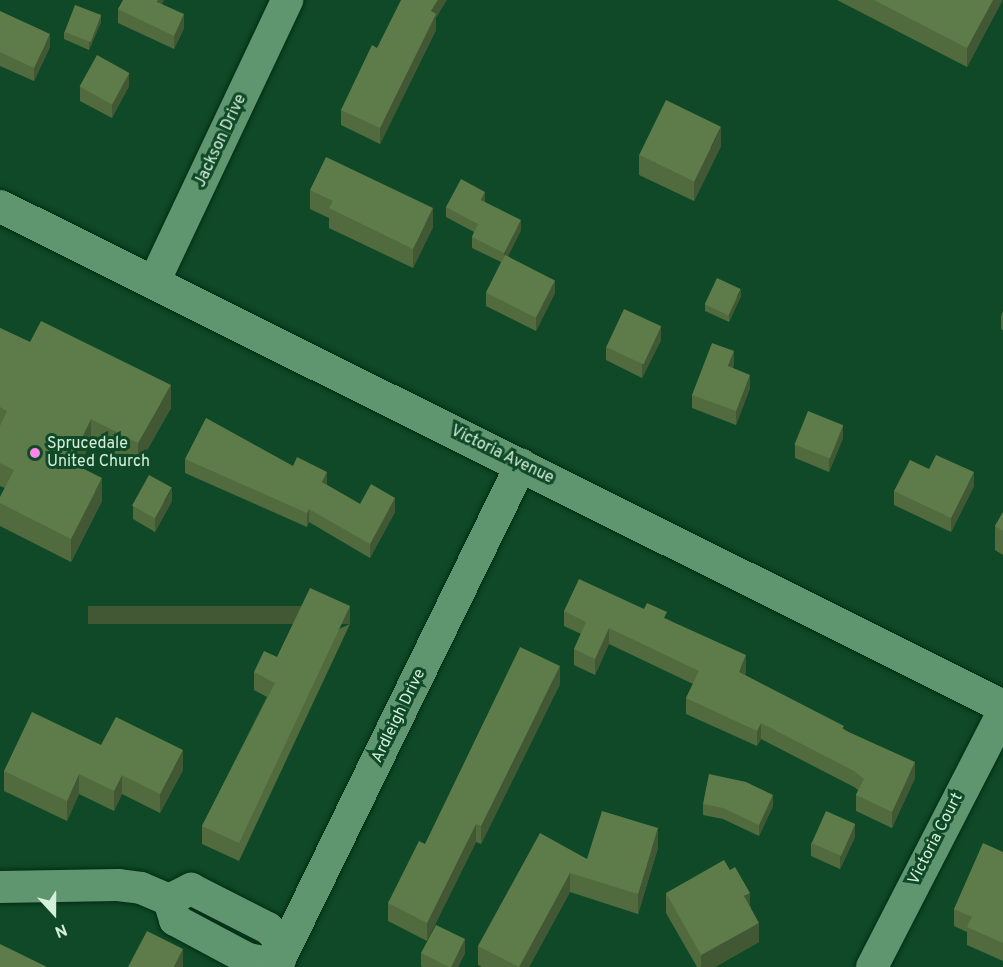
<!DOCTYPE html>
<html>
<head>
<meta charset="utf-8">
<style>
	body { margin:0 }
	#map { position:relative; width:1003px; height:967px; overflow:hidden; background:#0f4927; font-family:Overpass,sans-serif }
	div>[style] { position:absolute }
	[style*='--x'] { left:calc(var(--x)*1px); top:calc(var(--y)*1px); width:calc(var(--w)*1px); rotate:calc(var(--a)*1deg) }
	.roads { filter:drop-shadow(0 0 2px #002d14) drop-shadow(0 0 2px #002d14) }
	.street>* { height:32px; margin:-16px; padding:0 16px; transform-origin:16px; border-radius:16px; background:#5f9670 }
	.secondary>* { height:33px; margin:-16.5px; padding:0 16.5px; transform-origin:16.5px; border-radius:16.5px; background:#5f9670 }
	.wall>* { inset:0; background:#516b3f }
	.shaded-wall>* { inset:0; background:#425733; transform-origin:0 0 }
	.building>* { inset:0; background:#5e7c49; transform-origin:0 0 }
	.dots>* { width:16px; height:16px; translate:-50% -50%; box-sizing:border-box; border:3px solid #0f4927; border-radius:50% }
	span { translate:-50% -50%; white-space:nowrap; text-align:center; line-height:1.15; -webkit-text-stroke:6px #0f4927; paint-order:stroke }
	.street-label { font-size:16px; color:#d4f0db }
	.poi-label { font-size:16px; color:#d4f0db }
	.left { translate:0 -50%; text-align:left }
	.north { position:absolute; left:24px; top:883px; width:60px; height:60px; -webkit-text-stroke:4px #0f4927; paint-order:stroke; rotate:159deg; font-size:16px; font-weight:700; line-height:24px; text-align:center; color:#d4f0db }
	.north::after { content:''; display:block; margin:auto; width:21px; height:27px; background:#d4f0db; clip-path:polygon(50% 0,100% 100%,50% 72%,0 100%) }
</style>
</head>
<body>
<div id="map">
	<div class="roads">
		<div class="street">
			<div style="--x:154;--y:282;--w:312;--a:-64.7"></div>
			<div style="--x:0;--y:887;--w:118;--a:-1"></div>
			<div style="--x:118;--y:885;--w:23;--a:7"></div>
			<div style="--x:141;--y:888;--w:30;--a:23"></div>
			<div style="--x:169;--y:900;--w:25;--a:-27"></div>
			<div style="--x:191;--y:889;--w:86;--a:26.9"></div>
			<div style="--x:268;--y:928;--w:13;--a:45"></div>
			<div style="--x:277;--y:937;--w:22;--a:82"></div>
			<div style="--x:169;--y:900;--w:21;--a:73"></div>
			<div style="--x:175;--y:920;--w:83;--a:28.1"></div>
			<div style="--x:248;--y:959;--w:21;--a:11"></div>
			<div style="--x:269;--y:963;--w:12;--a:-20"></div>
			<div style="--x:276;--y:967;--w:559;--a:-63.99"></div>
			<div style="--x:872;--y:967;--w:287;--a:-62.8"></div>
		</div>
		<div class="secondary">
			<div style="--x:0;--y:206;--w:1121;--a:26.5"></div>
		</div>
	</div>
	<div class="wall">
		<div style="clip-path:polygon(837px 0,1002px 0,1002px 1px,967px 67px)"></div>
		<div style="clip-path:polygon(162px 4px,184px 28px,174px 49px,118px 23px,118px 9px)"></div>
		<div style="clip-path:polygon(0 11px,50px 47px,34px 81px,0 66px)"></div>
		<div style="clip-path:polygon(436px 18px,436px 30px,380px 144px,341px 125px,341px 110px,377px 48px)"></div>
		<div style="clip-path:polygon(101px 22px,89px 50px,64px 39px,64px 32px)"></div>
		<div style="clip-path:polygon(129px 86px,112px 118px,80px 101px,80px 87px)"></div>
		<div style="clip-path:polygon(721px 146px,694px 201px,639px 175px,639px 155px)"></div>
		<div style="clip-path:polygon(310px 190px,433px 227px,413px 268px,329px 228px,329px 218px,310px 209px)"></div>
		<div style="clip-path:polygon(485px 202px,521px 230px,508px 256px,555px 293px,536px 331px,486px 306px,486px 293px,501px 262px,472px 248px,472px 237px,474px 232px,446px 217px,446px 207px)"></div>
		<div style="clip-path:polygon(741px 296px,729px 322px,705px 311px,705px 304px)"></div>
		<div style="clip-path:polygon(1003px 311px,1003px 330px,1001px 329px,1001px 316px)"></div>
		<div style="clip-path:polygon(0 328px,171px 408px,138px 466px,91px 441px,79px 467px,102px 501px,71px 562px,0 526px,0 497px,5px 488px,0 486px)"></div>
		<div style="clip-path:polygon(661px 340px,642px 378px,606px 360px,606px 347px)"></div>
		<div style="clip-path:polygon(734px 365px,733px 368px,750px 388px,736px 425px,692px 408px,692px 395px)"></div>
		<div style="clip-path:polygon(843px 438px,829px 472px,795px 458px,795px 445px)"></div>
		<div style="clip-path:polygon(185px 459px,327px 485px,360px 504px,395px 512px,370px 558px,309px 522px,307px 527px,185px 473px)"></div>
		<div style="clip-path:polygon(929px 469px,974px 486px,951px 532px,894px 505px,894px 491px)"></div>
		<div style="clip-path:polygon(172px 501px,155px 532px,133px 519px,133px 506px)"></div>
		<div style="clip-path:polygon(1003px 512px,1003px 555px,995px 550px,995px 526px)"></div>
		<div style="clip-path:polygon(564px 611px,667px 619px,746px 671px,745px 675px,844px 729px,915px 778px,892px 828px,856px 811px,856px 795px,858px 790px,854px 787px,761px 739px,757px 746px,686px 714px,686px 698px,693px 684px,609px 644px,595px 675px,574px 665px,574px 649px,581px 634px,564px 626px)"></div>
		<div style="clip-path:polygon(350px 624px,239px 861px,202px 844px,202px 826px,267px 697px,254px 690px,254px 672px,277px 657px)"></div>
		<div style="clip-path:polygon(560px 684px,481px 844px,476px 842px,427px 941px,388px 921px,388px 903px,425px 844px)"></div>
		<div style="clip-path:polygon(101px 745px,183px 770px,160px 813px,122px 794px,114px 811px,79px 794px,67px 821px,4px 791px,4px 771px)"></div>
		<div style="clip-path:polygon(703px 804px,773px 806px,759px 836px,723px 819px,703px 815px)"></div>
		<div style="clip-path:polygon(855px 837px,840px 869px,811px 856px,811px 843px)"></div>
		<div style="clip-path:polygon(658px 848px,638px 914px,570px 892px,529px 967px,482px 967px,478px 965px,478px 946px,587px 859px)"></div>
		<div style="clip-path:polygon(1003px 852px,1003px 961px,967px 945px,967px 932px,954px 926px,954px 909px)"></div>
		<div style="clip-path:polygon(666px 893px,750px 905px,759px 942px,715px 967px,697px 967px,666px 913px)"></div>
		<div style="clip-path:polygon(421px 953px,465px 953px,458px 967px,422px 967px,421px 966px)"></div>
	</div>
	<div class="shaded-wall">
		<div style="clip-path:polygon(158px 0,164px 0,157px 15px,157px 2px)"></div>
		<div style="clip-path:polygon(438px 0,447px 0,436px 18px,436px 30px,380px 144px,380px 128px,431px 11px)"></div>
		<div style="clip-path:polygon(993px 0,1002px 0,1002px 1px,967px 67px,967px 48px)"></div>
		<div style="clip-path:polygon(184px 14px,184px 28px,174px 49px,174px 36px)"></div>
		<div style="clip-path:polygon(101px 15px,101px 22px,89px 50px,89px 43px)"></div>
		<div style="clip-path:polygon(50px 34px,50px 47px,34px 81px,34px 68px)"></div>
		<div style="clip-path:polygon(129px 73px,129px 86px,112px 118px,112px 105px)"></div>
		<div style="clip-path:polygon(721px 127px,721px 146px,694px 201px,694px 182px)"></div>
		<div style="clip-path:polygon(485px 192px,485px 203px,481px 200px)"></div>
		<div style="clip-path:polygon(433px 208px,433px 227px,413px 268px,413px 249px)"></div>
		<div style="clip-path:polygon(521px 220px,521px 230px,504px 264px,504px 253px)"></div>
		<div style="clip-path:polygon(555px 280px,555px 293px,536px 331px,536px 317px)"></div>
		<div style="clip-path:polygon(741px 289px,741px 296px,729px 322px,729px 315px)"></div>
		<div style="clip-path:polygon(661px 326px,661px 340px,642px 378px,642px 364px)"></div>
		<div style="clip-path:polygon(734px 351px,734px 365px,728px 379px,728px 366px)"></div>
		<div style="clip-path:polygon(750px 375px,750px 388px,736px 425px,736px 411px)"></div>
		<div style="clip-path:polygon(171px 385px,171px 408px,138px 466px,138px 443px)"></div>
		<div style="clip-path:polygon(91px 419px,91px 441px,70px 485px,70px 462px)"></div>
		<div style="clip-path:polygon(843px 425px,843px 438px,829px 472px,829px 458px)"></div>
		<div style="clip-path:polygon(327px 472px,327px 485px,322px 482px)"></div>
		<div style="clip-path:polygon(974px 472px,974px 486px,951px 532px,951px 518px)"></div>
		<div style="clip-path:polygon(102px 478px,102px 501px,71px 562px,71px 539px)"></div>
		<div style="clip-path:polygon(172px 488px,172px 501px,155px 532px,155px 518px)"></div>
		<div style="clip-path:polygon(395px 498px,395px 512px,370px 558px,370px 544px)"></div>
		<div style="clip-path:polygon(309px 509px,309px 522px,307px 527px,307px 513px)"></div>
		<div style="left:350px;top:606px;width:18px;height:262px;rotate:90deg"></div>
		<div style="clip-path:polygon(609px 628px,609px 644px,595px 675px,595px 659px)"></div>
		<div style="clip-path:polygon(746px 655px,746px 671px,739px 687px,739px 672px)"></div>
		<div style="clip-path:polygon(560px 666px,560px 684px,481px 844px,481px 826px)"></div>
		<div style="clip-path:polygon(761px 723px,761px 739px,757px 746px,757px 731px)"></div>
		<div style="clip-path:polygon(183px 750px,183px 770px,160px 813px,160px 794px)"></div>
		<div style="clip-path:polygon(915px 762px,915px 778px,892px 828px,892px 812px)"></div>
		<div style="clip-path:polygon(79px 774px,79px 794px,67px 821px,67px 801px)"></div>
		<div style="clip-path:polygon(122px 775px,122px 794px,114px 811px,114px 791px)"></div>
		<div style="clip-path:polygon(773px 795px,773px 806px,759px 836px,759px 825px)"></div>
		<div style="clip-path:polygon(476px 824px,476px 842px,427px 941px,427px 923px)"></div>
		<div style="clip-path:polygon(855px 824px,855px 837px,840px 869px,840px 856px)"></div>
		<div style="clip-path:polygon(658px 828px,658px 848px,638px 914px,638px 894px)"></div>
		<div style="clip-path:polygon(570px 873px,570px 892px,529px 967px,519px 967px)"></div>
		<div style="clip-path:polygon(750px 893px,750px 912px,744px 896px)"></div>
		<div style="clip-path:polygon(759px 923px,759px 942px,715px 967px,701px 967px,701px 955px)"></div>
		<div style="clip-path:polygon(465px 939px,465px 953px,458px 967px,451px 967px)"></div>
		<div style="clip-path:polygon(183px 949px,183px 967px,174px 967px)"></div>
	</div>
	<div class="building">
		<div style="clip-path:polygon(123px 0,158px 0,157px 2px,184px 14px,174px 36px,118px 9px)"></div>
		<div style="clip-path:polygon(401px 0,438px 0,431px 11px,436px 14px,380px 128px,341px 110px,372px 45px,377px 48px)"></div>
		<div style="clip-path:polygon(874px 0,993px 0,967px 48px)"></div>
		<div style="left:75px;top:5px;width:28px;height:29px;rotate:21deg"></div>
		<div style="clip-path:polygon(0 11px,50px 34px,34px 68px,0 52px)"></div>
		<div style="left:97px;top:55px;width:37px;height:36px;rotate:29deg"></div>
		<div style="left:666px;top:100px;width:61px;height:61px;rotate:26deg"></div>
		<div style="clip-path:polygon(326px 157px,433px 208px,413px 249px,329px 208px,333px 201px,310px 190px)"></div>
		<div style="clip-path:polygon(461px 179px,485px 192px,481px 200px,521px 220px,504px 253px,472px 237px,478px 224px,446px 207px)"></div>
		<div style="left:505px;top:255px;width:56px;height:42px;rotate:27deg"></div>
		<div style="left:717px;top:278px;width:26px;height:29px;rotate:25deg"></div>
		<div style="left:624px;top:309px;width:41px;height:42px;rotate:25deg"></div>
		<div style="clip-path:polygon(41px 321px,171px 385px,138px 443px,91px 419px,70px 462px,102px 478px,71px 539px,0 503px,0 497px,14px 470px,0 463px,0 426px,7px 411px,0 407px,0 328px,30px 342px)"></div>
		<div style="clip-path:polygon(712px 343px,734px 351px,728px 366px,750px 375px,736px 411px,692px 395px)"></div>
		<div style="left:808px;top:411px;width:38px;height:36px;rotate:22deg"></div>
		<div style="clip-path:polygon(206px 418px,293px 466px,297px 457px,327px 472px,322px 482px,360px 504px,371px 484px,395px 498px,370px 544px,309px 509px,307px 513px,185px 459px)"></div>
		<div style="clip-path:polygon(936px 455px,974px 472px,951px 518px,894px 491px,910px 460px,929px 469px)"></div>
		<div style="left:149px;top:475px;width:26px;height:35px;rotate:29deg"></div>
		<div style="clip-path:polygon(1003px 512px,1003px 531px,995px 526px)"></div>
		<div style="clip-path:polygon(579px 579px,644px 609px,647px 603px,667px 612px,664px 618px,746px 655px,739px 672px,844px 726px,842px 729px,915px 762px,892px 812px,856px 795px,864px 779px,854px 771px,761px 723px,757px 731px,686px 698px,699px 671px,609px 628px,595px 659px,574px 649px,586px 622px,564px 611px)"></div>
		<div style="clip-path:polygon(310px 588px,350px 606px,239px 843px,202px 826px,275px 683px,254px 672px,264px 651px,277px 657px)"></div>
		<div style="clip-path:polygon(520px 647px,560px 666px,481px 826px,476px 824px,427px 923px,388px 903px,419px 841px,425px 844px)"></div>
		<div style="clip-path:polygon(32px 712px,101px 745px,116px 717px,183px 750px,160px 794px,122px 775px,114px 791px,79px 774px,67px 801px,4px 771px)"></div>
		<div style="clip-path:polygon(709px 774px,746px 782px,773px 795px,759px 825px,723px 808px,703px 804px)"></div>
		<div style="clip-path:polygon(602px 811px,658px 828px,638px 894px,570px 873px,519px 967px,478px 946px,540px 833px,587px 859px)"></div>
		<div style="left:826px;top:811px;width:32px;height:35px;rotate:24deg"></div>
		<div style="clip-path:polygon(983px 843px,1003px 852px,1003px 943px,967px 927px,972px 917px,954px 909px)"></div>
		<div style="clip-path:polygon(724px 860px,730px 870px,735px 867px,750px 893px,744px 896px,759px 923px,701px 955px,666px 893px)"></div>
		<div style="clip-path:polygon(436px 925px,465px 939px,451px 967px,449px 967px,421px 953px)"></div>
		<div style="clip-path:polygon(147px 931px,183px 949px,174px 967px,128px 967px)"></div>
		<div style="clip-path:polygon(0 944px,47px 967px,0 967px)"></div>
	</div>
	<div class="dots">
		<div style="left:35px;top:453px;background:#f987e8"></div>
	</div>
	<div class="street-label">
		<span style="left:221px;top:141px;rotate:-65deg">Jackson Drive</span>
		<span style="left:502px;top:455px;rotate:26deg">Victoria Avenue</span>
		<span style="left:399px;top:716px;rotate:-64deg">Ardleigh Drive</span>
		<span style="left:936px;top:839px;rotate:-63deg">Victoria Court</span>
	</div>
	<div class="poi-label">
		<span class="left" style="left:47px;top:453px">Sprucedale<br>United Church</span>
	</div>
	<div class="north">N</div>
</div>
</body>
</html>
